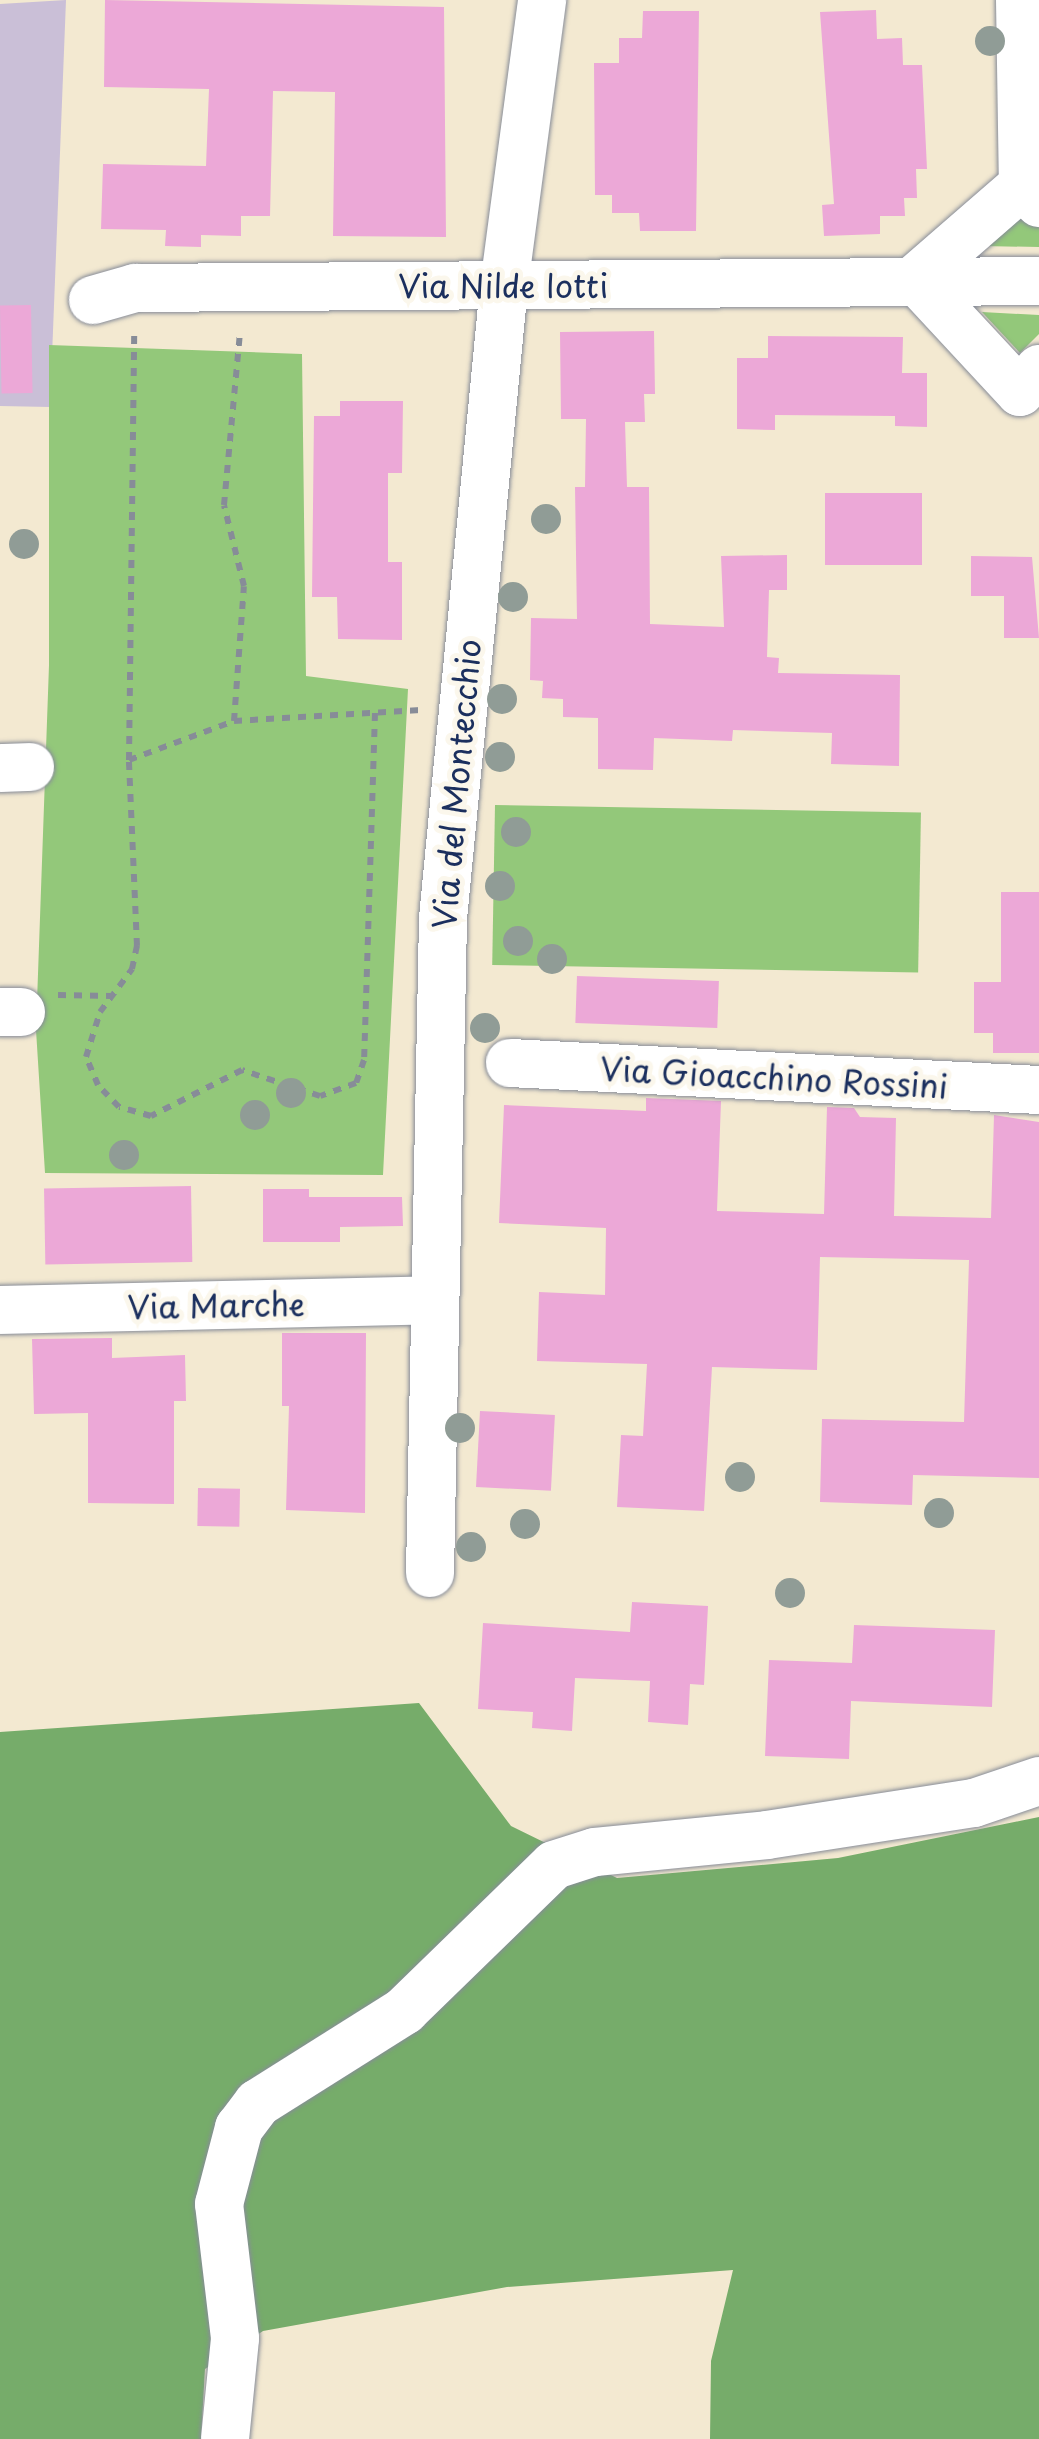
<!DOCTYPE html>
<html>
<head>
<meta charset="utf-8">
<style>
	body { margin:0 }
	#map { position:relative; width:1039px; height:2439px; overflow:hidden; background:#f3e9d1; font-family:"Playpen Sans",sans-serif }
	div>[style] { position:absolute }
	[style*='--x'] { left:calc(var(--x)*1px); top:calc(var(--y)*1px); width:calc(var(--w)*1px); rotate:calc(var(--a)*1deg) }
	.industrial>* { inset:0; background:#cabfd7 }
	.green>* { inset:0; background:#93c87a; transform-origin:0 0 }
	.forest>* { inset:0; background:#76ac6a }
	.building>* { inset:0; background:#eca8d7; transform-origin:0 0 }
	.path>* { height:6px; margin-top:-3px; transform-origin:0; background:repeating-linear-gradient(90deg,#878c98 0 8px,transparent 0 16px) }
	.roads { filter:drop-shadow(0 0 2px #878c98) drop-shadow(0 0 2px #878c98) }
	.minor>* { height:48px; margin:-24px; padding:0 24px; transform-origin:24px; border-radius:24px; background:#fff }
	.trees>* { width:30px; height:30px; margin:-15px; border-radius:50%; background:#909c96 }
	span { translate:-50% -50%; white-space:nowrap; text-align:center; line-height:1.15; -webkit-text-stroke:10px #fbf7ec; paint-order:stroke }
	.street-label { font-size:32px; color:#1b2f5e }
</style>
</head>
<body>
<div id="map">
	<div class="industrial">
		<div style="clip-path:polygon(66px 0,50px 407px,0 406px,0 4px)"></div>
	</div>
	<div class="green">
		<div style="clip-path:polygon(1023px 208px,1039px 228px,1039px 247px,983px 246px)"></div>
		<div style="clip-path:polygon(982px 312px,1039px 315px,1039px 334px,1020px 353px)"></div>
		<div style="clip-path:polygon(49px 345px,302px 354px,306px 676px,408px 689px,383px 1175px,45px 1173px,36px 1030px,49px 665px)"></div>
		<div style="left:495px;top:805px;width:426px;height:160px;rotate:1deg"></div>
	</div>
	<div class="forest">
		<div style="clip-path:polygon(419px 1703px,511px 1826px,617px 1878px,838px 1858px,1039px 1817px,1039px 2439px,710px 2439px,711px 2361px,733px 2270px,507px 2287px,263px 2331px,205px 2369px,201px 2439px,0 2439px,0 1732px)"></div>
	</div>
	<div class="building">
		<div style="clip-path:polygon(105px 0,444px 7px,446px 237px,333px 236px,335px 92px,273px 91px,270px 216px,241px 216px,241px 236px,201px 235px,201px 247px,165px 246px,166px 230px,101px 229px,103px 164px,206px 166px,209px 89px,104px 87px)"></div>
		<div style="clip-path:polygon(876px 10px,877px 39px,902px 38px,903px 65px,922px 65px,927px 169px,916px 169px,917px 198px,904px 198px,905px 216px,880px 216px,880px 234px,824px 236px,822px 205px,834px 204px,820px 12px)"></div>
		<div style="clip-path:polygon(643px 11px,699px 11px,696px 231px,640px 231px,639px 213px,612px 213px,612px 195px,595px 195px,594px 63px,619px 63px,619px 38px,642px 38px)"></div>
		<div style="left:31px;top:305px;width:88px;height:31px;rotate:89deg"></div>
		<div style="clip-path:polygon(654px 331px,655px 394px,644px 394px,645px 422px,625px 422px,627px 487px,649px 487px,650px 624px,724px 627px,721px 556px,787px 555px,787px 590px,769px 590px,767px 657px,779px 658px,778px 673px,900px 675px,899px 766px,831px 764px,832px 733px,733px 730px,732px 741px,654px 738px,653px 770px,598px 769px,598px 718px,563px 717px,563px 699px,542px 698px,543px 681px,530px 680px,531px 618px,577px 619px,575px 487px,585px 487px,586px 419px,561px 419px,560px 332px)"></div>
		<div style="clip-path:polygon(768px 336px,903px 337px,902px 373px,927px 373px,927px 427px,895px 426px,895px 416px,775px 415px,775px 430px,737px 429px,737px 358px,768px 358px)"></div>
		<div style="clip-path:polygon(340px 401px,403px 401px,402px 473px,388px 473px,388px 562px,402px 562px,402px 640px,338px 639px,337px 597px,312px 597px,314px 416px,340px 416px)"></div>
		<div style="left:825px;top:493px;width:97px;height:72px"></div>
		<div style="clip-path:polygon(971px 556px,1032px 557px,1039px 638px,1004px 638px,1004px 596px,971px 596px)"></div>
		<div style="clip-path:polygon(1001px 892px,1039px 892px,1039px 1053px,993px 1053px,993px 1033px,974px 1033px,974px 982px,1001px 982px)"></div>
		<div style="left:577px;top:976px;width:142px;height:47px;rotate:2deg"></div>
		<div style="clip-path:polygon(646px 1098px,721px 1101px,717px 1211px,824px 1214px,827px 1107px,854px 1108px,860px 1117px,896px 1118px,894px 1216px,991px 1218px,994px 1115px,1039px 1122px,1039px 1478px,913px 1475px,912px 1505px,820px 1502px,822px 1419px,964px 1422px,969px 1260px,820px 1257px,817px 1370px,712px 1367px,704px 1511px,617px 1507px,621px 1435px,643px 1436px,647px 1364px,537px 1361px,539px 1292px,605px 1295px,606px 1228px,499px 1223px,504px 1105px,646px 1111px)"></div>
		<div style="left:191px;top:1186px;width:76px;height:147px;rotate:89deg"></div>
		<div style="clip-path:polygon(263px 1189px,309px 1189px,309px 1197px,402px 1197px,403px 1226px,340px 1227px,340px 1242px,263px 1242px)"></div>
		<div style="clip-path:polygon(282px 1333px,366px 1333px,365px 1513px,286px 1510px,289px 1406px,282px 1406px)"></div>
		<div style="clip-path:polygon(112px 1338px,112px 1358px,185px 1355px,186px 1401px,174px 1401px,174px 1504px,88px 1503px,88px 1413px,34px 1414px,32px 1339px)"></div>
		<div style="left:480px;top:1411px;width:75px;height:76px;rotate:3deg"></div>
		<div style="left:198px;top:1488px;width:42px;height:38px;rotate:1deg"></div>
		<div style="clip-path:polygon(632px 1602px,708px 1606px,704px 1685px,690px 1684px,688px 1725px,648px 1722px,650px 1681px,575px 1678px,572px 1731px,532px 1728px,533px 1712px,478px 1709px,483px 1623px,630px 1632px)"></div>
		<div style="clip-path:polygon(854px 1625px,995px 1630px,992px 1707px,851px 1701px,849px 1759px,765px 1756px,769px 1660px,852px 1663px)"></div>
	</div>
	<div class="path">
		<div style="--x:375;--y:713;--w:347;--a:91.8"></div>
		<div style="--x:364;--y:1060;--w:24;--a:109"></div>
		<div style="--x:356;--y:1083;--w:38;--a:160"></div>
		<div style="--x:320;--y:1096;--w:82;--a:-161.6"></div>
		<div style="--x:242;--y:1070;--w:102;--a:153.2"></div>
		<div style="--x:151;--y:1116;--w:33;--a:-164"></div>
		<div style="--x:119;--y:1107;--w:30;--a:-134"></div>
		<div style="--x:98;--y:1085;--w:30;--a:-113"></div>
		<div style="--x:86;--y:1057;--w:47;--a:-72.7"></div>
		<div style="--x:100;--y:1012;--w:54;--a:-53.3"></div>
		<div style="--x:132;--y:969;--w:24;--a:-78"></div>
		<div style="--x:137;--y:946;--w:186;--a:-92.5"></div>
		<div style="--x:129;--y:760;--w:112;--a:-20.4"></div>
		<div style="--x:234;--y:721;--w:187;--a:-3.4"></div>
		<div style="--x:234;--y:721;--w:135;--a:-85.8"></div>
		<div style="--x:244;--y:586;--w:83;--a:-103.9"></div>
		<div style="--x:224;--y:505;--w:175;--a:-84.7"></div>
		<div style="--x:129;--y:760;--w:426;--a:-89.3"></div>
		<div style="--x:58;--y:995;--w:53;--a:1.1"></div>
	</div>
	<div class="roads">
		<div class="minor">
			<div style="--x:1020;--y:0;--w:185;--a:89.1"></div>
			<div style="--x:1039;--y:203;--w:24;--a:-132"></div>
			<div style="--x:1023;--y:185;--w:143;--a:139"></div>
			<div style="--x:915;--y:279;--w:154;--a:47.1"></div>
			<div style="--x:1020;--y:392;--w:30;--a:-50"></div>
			<div style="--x:93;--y:300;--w:44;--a:-15.9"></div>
			<div style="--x:135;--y:288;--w:904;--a:-0.44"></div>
			<div style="--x:0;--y:768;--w:30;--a:-2"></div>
			<div style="--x:0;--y:1012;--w:21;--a:0"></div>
			<div style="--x:510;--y:1063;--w:530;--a:2.92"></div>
			<div style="--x:0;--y:1310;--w:433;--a:-1.3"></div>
			<div style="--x:430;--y:1573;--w:655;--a:-88.86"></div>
			<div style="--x:443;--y:918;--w:635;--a:-84.49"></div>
			<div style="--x:504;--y:286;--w:289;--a:-82.4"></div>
			<div style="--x:225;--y:2439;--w:101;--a:-84.3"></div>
			<div style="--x:235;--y:2338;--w:135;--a:-96.8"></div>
			<div style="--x:219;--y:2204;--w:79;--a:-75.3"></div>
			<div style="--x:239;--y:2128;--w:31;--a:-53"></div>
			<div style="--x:258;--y:2103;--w:173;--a:-32.2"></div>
			<div style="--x:404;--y:2011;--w:209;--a:-44.2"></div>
			<div style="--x:554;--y:1865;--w:43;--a:-17.6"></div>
			<div style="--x:595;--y:1852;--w:173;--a:-5.6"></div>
			<div style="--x:767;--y:1835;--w:209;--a:-8.8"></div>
			<div style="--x:974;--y:1803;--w:69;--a:-18.7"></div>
		</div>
	</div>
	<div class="trees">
		<div style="left:990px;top:41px"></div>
		<div style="left:546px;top:519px"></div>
		<div style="left:24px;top:544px"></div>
		<div style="left:513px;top:597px"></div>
		<div style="left:502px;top:699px"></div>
		<div style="left:500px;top:757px"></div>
		<div style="left:516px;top:832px"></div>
		<div style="left:500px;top:886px"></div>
		<div style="left:518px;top:941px"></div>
		<div style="left:552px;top:959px"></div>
		<div style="left:485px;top:1028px"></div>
		<div style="left:291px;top:1093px"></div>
		<div style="left:255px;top:1115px"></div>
		<div style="left:124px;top:1155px"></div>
		<div style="left:460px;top:1428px"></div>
		<div style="left:740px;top:1477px"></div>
		<div style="left:939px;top:1513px"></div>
		<div style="left:525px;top:1524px"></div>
		<div style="left:471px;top:1547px"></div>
		<div style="left:790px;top:1593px"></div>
	</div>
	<div class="street-label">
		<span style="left:503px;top:285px">Via Nilde Iotti</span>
		<span style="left:456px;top:784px;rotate:-85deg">Via del Montecchio</span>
		<span style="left:774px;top:1077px;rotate:3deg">Via Gioacchino Rossini</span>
		<span style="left:216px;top:1305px;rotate:-1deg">Via Marche</span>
	</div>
</div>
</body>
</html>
